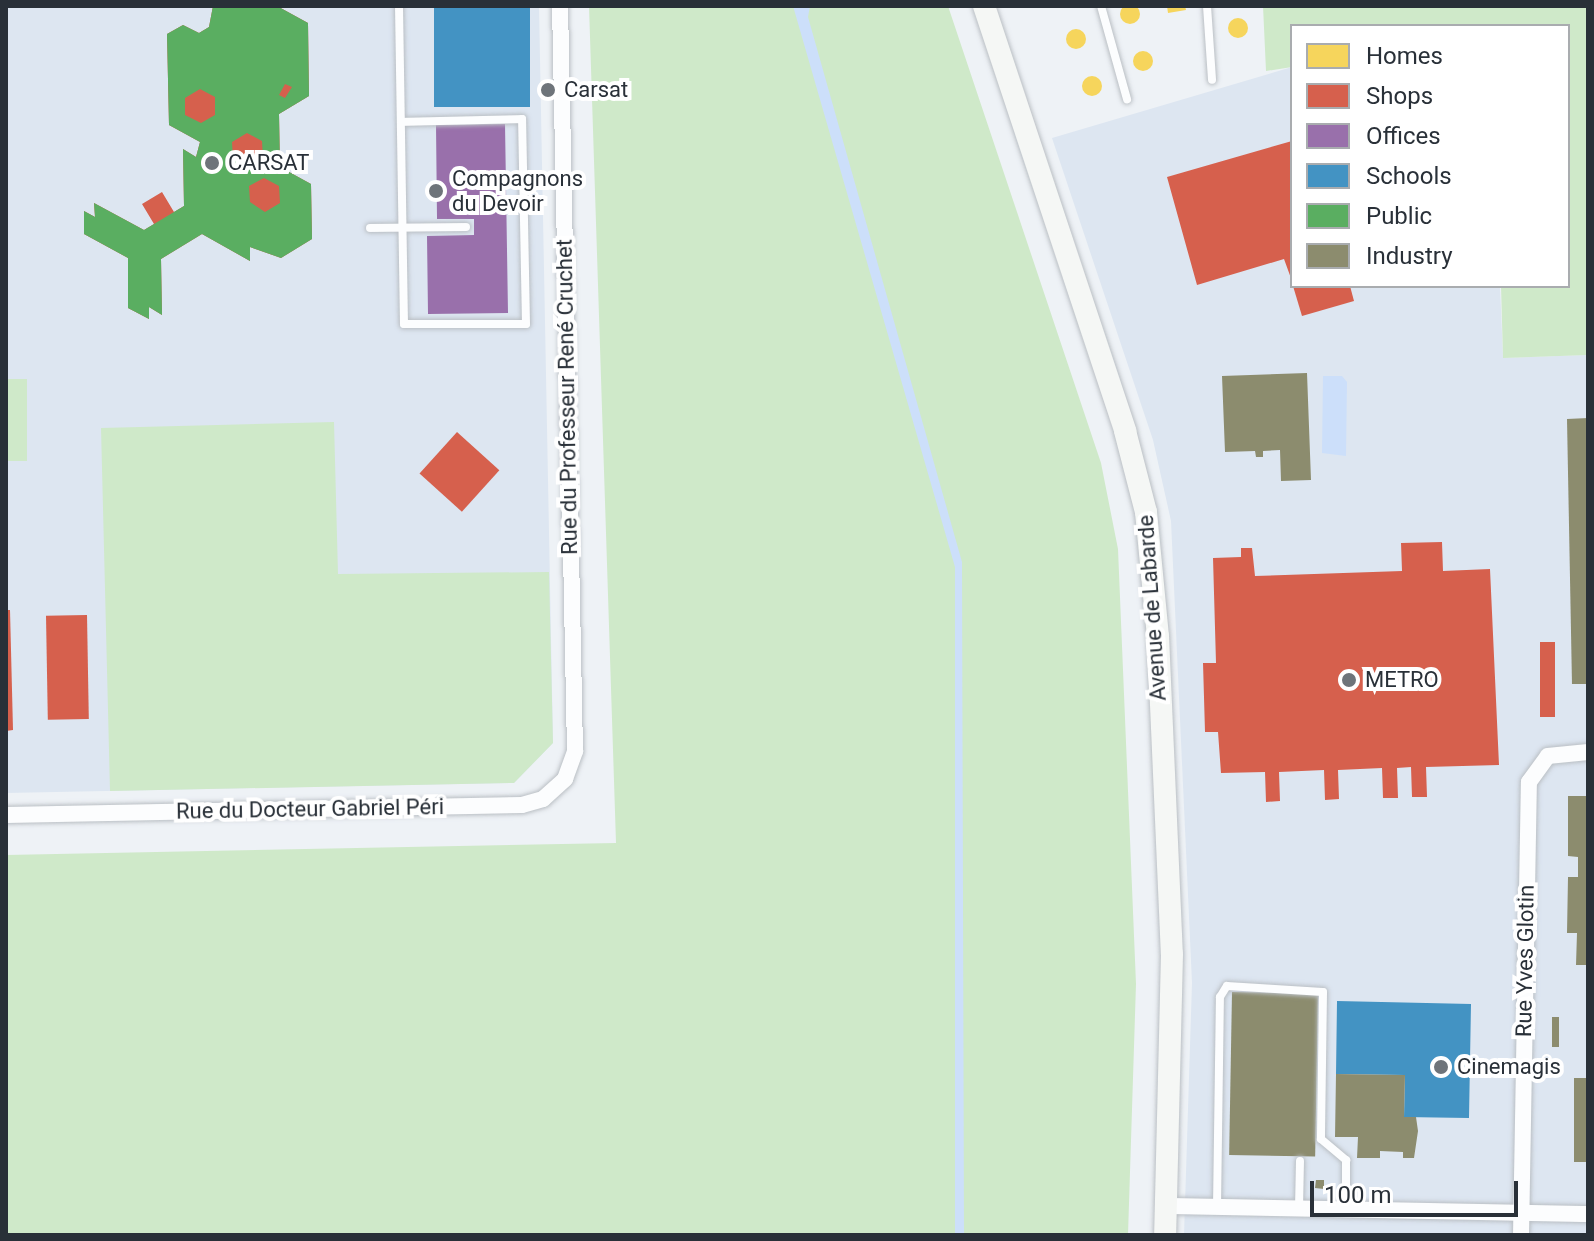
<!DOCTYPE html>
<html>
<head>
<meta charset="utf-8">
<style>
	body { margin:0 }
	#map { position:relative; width:1594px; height:1241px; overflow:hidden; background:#eef2f6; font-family:Roboto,sans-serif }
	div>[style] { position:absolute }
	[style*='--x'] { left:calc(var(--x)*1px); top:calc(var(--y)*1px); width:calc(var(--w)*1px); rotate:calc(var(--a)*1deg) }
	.built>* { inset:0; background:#dde6f1 }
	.green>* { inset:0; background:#cfe9c9; transform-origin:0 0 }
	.water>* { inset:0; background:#ccdffa }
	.homes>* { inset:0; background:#f6d55c }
	.round { border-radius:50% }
	.shops>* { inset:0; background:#d6604d; transform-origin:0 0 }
	.offices>* { inset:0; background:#9970ab }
	.schools>* { inset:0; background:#4393c3; transform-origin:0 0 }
	.public>* { inset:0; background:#5aae61 }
	.industry>* { inset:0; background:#8c8c6e; transform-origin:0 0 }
	.roads { filter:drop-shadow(0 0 2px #babfc4) drop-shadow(0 0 2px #babfc4) }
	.lane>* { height:8px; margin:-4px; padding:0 4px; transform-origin:4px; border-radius:4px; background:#fcfdfe }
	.street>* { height:16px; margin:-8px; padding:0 8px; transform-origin:8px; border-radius:8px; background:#fcfdfe }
	.secondary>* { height:22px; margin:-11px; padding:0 11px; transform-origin:11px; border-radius:11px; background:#f5f7f5 }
	.dots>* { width:22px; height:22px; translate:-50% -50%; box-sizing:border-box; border:4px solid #fff; border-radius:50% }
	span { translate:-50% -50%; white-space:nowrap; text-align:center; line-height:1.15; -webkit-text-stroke:8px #fff; paint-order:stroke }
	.poi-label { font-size:22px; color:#293038 }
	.left { translate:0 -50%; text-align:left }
	.street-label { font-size:22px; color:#293038 }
	.frame { position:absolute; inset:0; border:8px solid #293038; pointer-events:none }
	.legend { position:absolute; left:1290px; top:24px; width:280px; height:264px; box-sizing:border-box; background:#fff; border:2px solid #a9acaf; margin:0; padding:10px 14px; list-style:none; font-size:24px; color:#293038 }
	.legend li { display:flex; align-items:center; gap:16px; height:40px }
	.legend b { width:40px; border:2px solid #a9acaf }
	.scale { position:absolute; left:1310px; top:1181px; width:208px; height:36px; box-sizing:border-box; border:4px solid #293038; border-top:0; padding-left:10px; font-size:24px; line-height:28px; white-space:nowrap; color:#293038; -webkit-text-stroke:6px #fff; paint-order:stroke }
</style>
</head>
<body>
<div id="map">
	<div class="built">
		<div style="clip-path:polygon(6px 6px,539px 6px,553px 743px,514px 783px,6px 793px)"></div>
		<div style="clip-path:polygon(1292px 67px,1292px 286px,1500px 286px,1503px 358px,1588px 355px,1588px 1235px,1184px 1235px,1192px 983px,1171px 521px,1153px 440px,1052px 138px)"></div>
	</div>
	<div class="green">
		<div style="clip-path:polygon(589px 6px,948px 6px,1101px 463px,1118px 549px,1136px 984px,1128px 1235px,6px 1235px,6px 855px,616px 843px)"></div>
		<div style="clip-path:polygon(1263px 6px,1588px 6px,1588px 355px,1503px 358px,1501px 286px,1568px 286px,1568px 26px,1292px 26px,1292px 67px,1266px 71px)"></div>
		<div style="left:6px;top:379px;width:21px;height:82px"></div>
		<div style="clip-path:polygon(334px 422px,338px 574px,549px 572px,553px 743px,514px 783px,110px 791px,101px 428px)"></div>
	</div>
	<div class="water">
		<div style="clip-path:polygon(793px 6px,810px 6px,808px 17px,962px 562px,964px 1235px,955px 1235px,955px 567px)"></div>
		<div style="clip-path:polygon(1323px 376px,1342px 376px,1347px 382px,1346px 456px,1322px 453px)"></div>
	</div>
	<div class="homes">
		<div class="round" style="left:1120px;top:4px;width:20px;height:20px"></div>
		<div style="clip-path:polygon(1167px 6px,1185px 6px,1186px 10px,1168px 13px)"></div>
		<div class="round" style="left:1228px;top:18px;width:20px;height:20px"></div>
		<div class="round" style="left:1066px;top:29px;width:20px;height:20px"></div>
		<div class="round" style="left:1133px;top:51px;width:20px;height:20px"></div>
		<div class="round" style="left:1082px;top:76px;width:20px;height:20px"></div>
	</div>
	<div class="shops">
		<div style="clip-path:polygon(213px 6px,277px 6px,308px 23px,309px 96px,279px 114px,280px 167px,311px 184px,312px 239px,281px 258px,250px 247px,250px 261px,202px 234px,161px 259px,162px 315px,149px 307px,149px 319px,128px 308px,128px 258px,84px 234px,84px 211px,95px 217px,94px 203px,144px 230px,154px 224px,142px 204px,162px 192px,174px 212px,184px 206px,183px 149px,196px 157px,200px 142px,169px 125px,167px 34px,183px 25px,199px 33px,209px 27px)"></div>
		<div style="clip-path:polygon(1292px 141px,1292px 281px,1284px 259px,1197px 285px,1167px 177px)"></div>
		<div style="clip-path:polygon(1293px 286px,1350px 286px,1354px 301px,1302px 316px)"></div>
		<div style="left:457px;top:432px;width:57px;height:56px;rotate:42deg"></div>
		<div style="clip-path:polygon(1442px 542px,1443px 571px,1490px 569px,1499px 765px,1426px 767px,1427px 797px,1412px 797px,1411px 767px,1397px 768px,1398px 798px,1383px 798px,1382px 768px,1338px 770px,1339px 799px,1325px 800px,1324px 770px,1279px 772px,1280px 801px,1266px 802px,1265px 772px,1221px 773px,1218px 732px,1205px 732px,1203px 663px,1216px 663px,1213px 558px,1241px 557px,1241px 548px,1252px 548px,1255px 576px,1402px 571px,1401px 543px)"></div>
		<div style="clip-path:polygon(6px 610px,10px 610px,13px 730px,6px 731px)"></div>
		<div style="left:87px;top:615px;width:104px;height:41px;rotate:89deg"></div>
		<div style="left:1540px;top:642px;width:15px;height:75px"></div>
	</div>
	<div class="offices">
		<div style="clip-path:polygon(505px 124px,508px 313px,428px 314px,427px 236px,474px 235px,474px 219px,437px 219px,436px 125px)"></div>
	</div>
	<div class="schools">
		<div style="left:434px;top:6px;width:96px;height:101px"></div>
		<div style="clip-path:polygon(1337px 1001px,1471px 1004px,1469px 1118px,1404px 1117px,1405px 1075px,1336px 1074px)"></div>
	</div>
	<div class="public">
		<div style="clip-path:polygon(evenodd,213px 6px,277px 6px,308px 23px,309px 96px,279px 114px,280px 167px,311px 184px,312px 239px,281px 258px,250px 247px,250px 261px,202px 234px,161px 259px,162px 315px,149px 307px,149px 319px,128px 308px,128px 258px,84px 234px,84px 211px,95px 217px,94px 203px,144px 230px,184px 206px,183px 149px,196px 157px,200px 142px,169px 125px,167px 34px,183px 25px,199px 33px,209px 27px,213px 6px,285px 84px,292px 87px,285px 98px,279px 95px,285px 84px,213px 6px,200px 89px,215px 97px,215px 115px,201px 123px,185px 115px,185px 98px,200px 89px,213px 6px,247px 133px,262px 141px,263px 159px,248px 167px,233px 159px,232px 142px,247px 133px,213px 6px,264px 178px,279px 186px,280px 203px,265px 212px,250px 202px,249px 186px,264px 178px)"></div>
	</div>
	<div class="industry">
		<div style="clip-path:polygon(1307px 373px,1311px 480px,1281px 481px,1280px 450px,1263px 451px,1263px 457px,1256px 457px,1255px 451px,1225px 452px,1222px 376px)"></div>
		<div style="clip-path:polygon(1588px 418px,1588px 684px,1572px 684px,1567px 419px)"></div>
		<div style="clip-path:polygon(1568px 796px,1588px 796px,1588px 965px,1576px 965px,1577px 933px,1567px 933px,1568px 877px,1578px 877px,1578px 857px,1568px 856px)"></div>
		<div style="left:1232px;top:992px;width:86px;height:163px;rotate:1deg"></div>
		<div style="left:1552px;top:1017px;width:7px;height:30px"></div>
		<div style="clip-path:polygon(1336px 1074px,1405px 1075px,1404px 1117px,1416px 1117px,1418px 1131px,1414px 1158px,1403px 1158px,1403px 1152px,1380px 1151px,1380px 1158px,1357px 1158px,1358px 1137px,1335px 1137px)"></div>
		<div style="left:1574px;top:1078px;width:14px;height:84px"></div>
		<div style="clip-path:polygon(1316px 1180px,1324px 1180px,1324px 1189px,1315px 1188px)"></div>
	</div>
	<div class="roads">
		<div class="lane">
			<div style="--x:399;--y:6;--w:318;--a:89.1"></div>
			<div style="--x:404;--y:324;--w:122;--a:0"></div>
			<div style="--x:526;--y:324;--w:205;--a:-91.1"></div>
			<div style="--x:522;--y:119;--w:121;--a:178.6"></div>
			<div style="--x:1101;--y:6;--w:97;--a:74.4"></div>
			<div style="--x:1207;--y:6;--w:74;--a:86.1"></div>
			<div style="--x:370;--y:228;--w:96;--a:-0.6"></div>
			<div style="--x:1217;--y:1207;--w:210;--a:-89.2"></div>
			<div style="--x:1220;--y:997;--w:13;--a:-58"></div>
			<div style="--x:1227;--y:986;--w:96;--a:3.6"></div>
			<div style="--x:1323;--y:992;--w:147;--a:90.8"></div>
			<div style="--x:1321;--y:1139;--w:33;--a:40"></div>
			<div style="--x:1346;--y:1160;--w:49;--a:90"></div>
			<div style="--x:1299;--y:1208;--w:47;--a:-88.8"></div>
		</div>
		<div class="street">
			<div style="--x:6;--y:815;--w:516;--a:-1.11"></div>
			<div style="--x:522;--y:805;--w:22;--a:-16"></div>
			<div style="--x:543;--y:799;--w:30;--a:-42"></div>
			<div style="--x:565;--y:779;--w:30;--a:-70"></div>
			<div style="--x:575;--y:751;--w:745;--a:-91.15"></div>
			<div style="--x:1166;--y:1206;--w:422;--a:1.1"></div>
			<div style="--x:1521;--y:1235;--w:453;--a:-89"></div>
			<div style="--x:1529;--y:782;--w:32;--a:-54"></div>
			<div style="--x:1548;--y:756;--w:40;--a:-5.7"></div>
		</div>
		<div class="secondary">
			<div style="--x:984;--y:6;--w:448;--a:71.6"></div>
			<div style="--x:1125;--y:431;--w:84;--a:75.5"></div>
			<div style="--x:1146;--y:512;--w:125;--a:84.5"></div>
			<div style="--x:1158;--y:636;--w:318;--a:87.5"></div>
			<div style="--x:1172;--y:954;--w:281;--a:91.4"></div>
		</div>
	</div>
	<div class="dots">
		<div style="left:548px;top:90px;background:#6e747a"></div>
		<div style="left:212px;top:163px;background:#6e747a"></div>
		<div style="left:436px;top:191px;background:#6e747a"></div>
		<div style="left:1349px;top:680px;background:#6e747a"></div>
		<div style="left:1441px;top:1067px;background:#6e747a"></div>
	</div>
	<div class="poi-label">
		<span class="left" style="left:564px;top:90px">Carsat</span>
		<span class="left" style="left:228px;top:163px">CARSAT</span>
		<span class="left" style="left:452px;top:191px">Compagnons<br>du Devoir</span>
		<span class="left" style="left:1365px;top:680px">METRO</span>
		<span class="left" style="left:1457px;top:1067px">Cinemagis</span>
	</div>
	<div class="street-label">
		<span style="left:567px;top:397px;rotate:-91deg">Rue du Professeur René Cruchet</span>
		<span style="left:1152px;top:608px;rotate:-94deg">Avenue de Labarde</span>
		<span style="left:310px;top:809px;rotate:-1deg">Rue du Docteur Gabriel Péri</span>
		<span style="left:1525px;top:961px;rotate:-89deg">Rue Yves Glotin</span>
	</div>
	<div class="frame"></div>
	<ul class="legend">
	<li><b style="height:22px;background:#f6d55c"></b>Homes</li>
	<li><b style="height:22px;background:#d6604d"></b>Shops</li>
	<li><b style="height:22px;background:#9970ab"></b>Offices</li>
	<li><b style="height:22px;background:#4393c3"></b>Schools</li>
	<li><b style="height:22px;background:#5aae61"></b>Public</li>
	<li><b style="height:22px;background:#8c8c6e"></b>Industry</li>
	</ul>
	<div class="scale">100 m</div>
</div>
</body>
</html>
